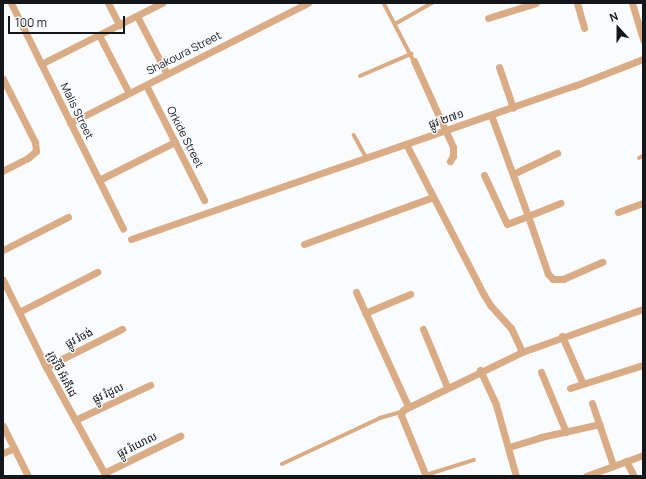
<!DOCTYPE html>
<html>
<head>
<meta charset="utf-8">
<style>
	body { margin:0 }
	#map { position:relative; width:646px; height:479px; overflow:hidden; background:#fafbfd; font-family:Manrope,"Noto Sans Khmer",sans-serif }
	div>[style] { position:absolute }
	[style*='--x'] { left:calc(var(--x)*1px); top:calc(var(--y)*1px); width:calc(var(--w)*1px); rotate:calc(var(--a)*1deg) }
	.lane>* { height:3.5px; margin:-1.75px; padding:0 1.75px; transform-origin:1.75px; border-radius:1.75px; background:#daac85 }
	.street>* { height:7px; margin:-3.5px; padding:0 3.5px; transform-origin:3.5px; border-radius:3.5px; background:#daac85 }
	span { translate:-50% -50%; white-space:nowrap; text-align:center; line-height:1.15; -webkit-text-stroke:3px #fafbfd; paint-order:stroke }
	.street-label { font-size:11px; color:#13161a }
	.frame { position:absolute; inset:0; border:4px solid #13161a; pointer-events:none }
	.north { position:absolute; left:598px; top:8px; width:40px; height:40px; -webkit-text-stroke:3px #fafbfd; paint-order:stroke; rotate:339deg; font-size:11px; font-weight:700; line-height:16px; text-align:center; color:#13161a }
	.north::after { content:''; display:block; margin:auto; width:14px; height:18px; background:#13161a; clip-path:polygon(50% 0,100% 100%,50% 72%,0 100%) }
	.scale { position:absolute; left:8px; top:16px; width:117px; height:18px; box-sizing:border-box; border:2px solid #13161a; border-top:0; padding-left:5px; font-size:12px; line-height:14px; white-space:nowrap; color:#13161a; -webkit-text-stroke:3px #fafbfd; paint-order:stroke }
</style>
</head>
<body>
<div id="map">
	<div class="lane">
		<div style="--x:384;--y:3;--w:65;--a:62.7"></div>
		<div style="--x:395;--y:24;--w:43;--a:-29.6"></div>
		<div style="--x:360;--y:76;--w:56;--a:-23.3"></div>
		<div style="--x:354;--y:135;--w:26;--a:61"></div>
		<div style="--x:639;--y:158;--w:4;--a:-27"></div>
		<div style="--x:282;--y:464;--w:108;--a:-25.1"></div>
		<div style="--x:380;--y:418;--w:22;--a:-16"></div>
		<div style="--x:426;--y:475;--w:50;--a:-17.4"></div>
	</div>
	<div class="street">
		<div style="--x:11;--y:3;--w:252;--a:63.6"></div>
		<div style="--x:108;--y:3;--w:25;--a:63"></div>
		<div style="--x:577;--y:3;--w:26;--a:74"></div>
		<div style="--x:632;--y:3;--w:39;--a:73"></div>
		<div style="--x:137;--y:16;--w:65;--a:62.7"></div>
		<div style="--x:488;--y:18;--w:50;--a:-17.4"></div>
		<div style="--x:99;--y:35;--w:65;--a:62.7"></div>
		<div style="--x:414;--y:61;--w:94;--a:65.6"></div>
		<div style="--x:453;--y:147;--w:9;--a:90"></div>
		<div style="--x:453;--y:156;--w:6;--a:121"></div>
		<div style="--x:41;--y:64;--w:136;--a:-26.8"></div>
		<div style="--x:499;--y:67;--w:43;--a:71.1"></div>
		<div style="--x:3;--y:79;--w:71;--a:63.1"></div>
		<div style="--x:35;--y:142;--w:9;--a:84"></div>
		<div style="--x:36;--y:151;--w:11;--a:139"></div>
		<div style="--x:28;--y:158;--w:28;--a:153"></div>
		<div style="--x:146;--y:85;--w:129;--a:63.2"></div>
		<div style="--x:491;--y:115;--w:108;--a:69.9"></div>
		<div style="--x:528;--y:216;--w:35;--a:-22"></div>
		<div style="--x:70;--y:123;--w:267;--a:-26.8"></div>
		<div style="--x:406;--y:144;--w:170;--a:62.7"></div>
		<div style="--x:484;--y:295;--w:13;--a:58"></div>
		<div style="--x:491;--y:306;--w:30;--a:48"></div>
		<div style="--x:511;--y:328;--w:26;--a:65"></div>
		<div style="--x:513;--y:174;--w:49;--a:-25.5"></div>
		<div style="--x:484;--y:175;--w:54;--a:64.9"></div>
		<div style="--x:507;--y:224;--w:22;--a:-21"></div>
		<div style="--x:528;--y:216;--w:61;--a:71"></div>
		<div style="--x:548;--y:274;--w:7;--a:45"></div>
		<div style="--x:553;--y:279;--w:10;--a:0"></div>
		<div style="--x:563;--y:279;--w:43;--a:-23.6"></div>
		<div style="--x:99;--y:180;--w:85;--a:-26.6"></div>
		<div style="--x:618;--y:212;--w:27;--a:-20"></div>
		<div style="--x:131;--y:239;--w:469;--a:-19.1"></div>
		<div style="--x:574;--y:86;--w:74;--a:-21.4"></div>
		<div style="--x:304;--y:244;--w:137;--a:-20"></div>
		<div style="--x:3;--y:250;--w:73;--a:-26.9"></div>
		<div style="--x:3;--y:280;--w:97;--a:63.7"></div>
		<div style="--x:46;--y:367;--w:124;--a:61.2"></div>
		<div style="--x:356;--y:292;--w:125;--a:65.5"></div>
		<div style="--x:19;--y:312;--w:88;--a:-27.1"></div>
		<div style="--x:365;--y:313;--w:49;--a:-22.9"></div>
		<div style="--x:423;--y:329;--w:63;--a:67.5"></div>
		<div style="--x:562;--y:336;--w:52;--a:66.4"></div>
		<div style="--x:46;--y:367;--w:85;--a:-26.6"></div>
		<div style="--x:480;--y:370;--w:38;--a:65"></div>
		<div style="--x:496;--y:405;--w:74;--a:74.3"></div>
		<div style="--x:541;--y:372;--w:65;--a:67.4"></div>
		<div style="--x:570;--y:388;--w:77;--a:-17.5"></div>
		<div style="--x:592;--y:403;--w:65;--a:71.3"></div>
		<div style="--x:75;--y:420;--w:83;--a:-25"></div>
		<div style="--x:3;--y:426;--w:56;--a:63.4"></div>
		<div style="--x:509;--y:447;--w:34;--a:-17"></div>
		<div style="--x:541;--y:437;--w:60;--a:-12.4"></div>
		<div style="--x:3;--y:453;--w:12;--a:-24"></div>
		<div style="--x:626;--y:461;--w:17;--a:62"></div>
		<div style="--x:104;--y:473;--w:85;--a:-26"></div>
		<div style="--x:426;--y:476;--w:66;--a:-112.3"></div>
		<div style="--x:401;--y:415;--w:5;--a:-68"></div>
		<div style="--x:403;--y:410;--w:132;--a:-26"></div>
		<div style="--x:522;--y:352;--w:128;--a:-19.6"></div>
		<div style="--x:586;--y:476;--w:61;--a:-20.2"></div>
	</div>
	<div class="street-label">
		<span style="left:184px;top:53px;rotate:-27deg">Shakoura Street</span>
		<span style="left:77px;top:111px;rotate:64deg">Malis Street</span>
		<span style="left:446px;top:119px;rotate:-19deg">ផ្លូវ ២៧១</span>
		<span style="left:185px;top:137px;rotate:63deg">Orkide Street</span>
		<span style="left:79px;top:338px;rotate:-27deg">ផ្លូវ រំចង់</span>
		<span style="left:62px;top:374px;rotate:62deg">រុក្ខវិថី អ័រគីដេ</span>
		<span style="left:108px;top:393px;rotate:-25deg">ផ្លូវ រំដូល</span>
		<span style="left:137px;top:445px;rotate:-26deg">ផ្លូវ រំយោល</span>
	</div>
	<div class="frame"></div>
	<div class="north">N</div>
	<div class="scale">100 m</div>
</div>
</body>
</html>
